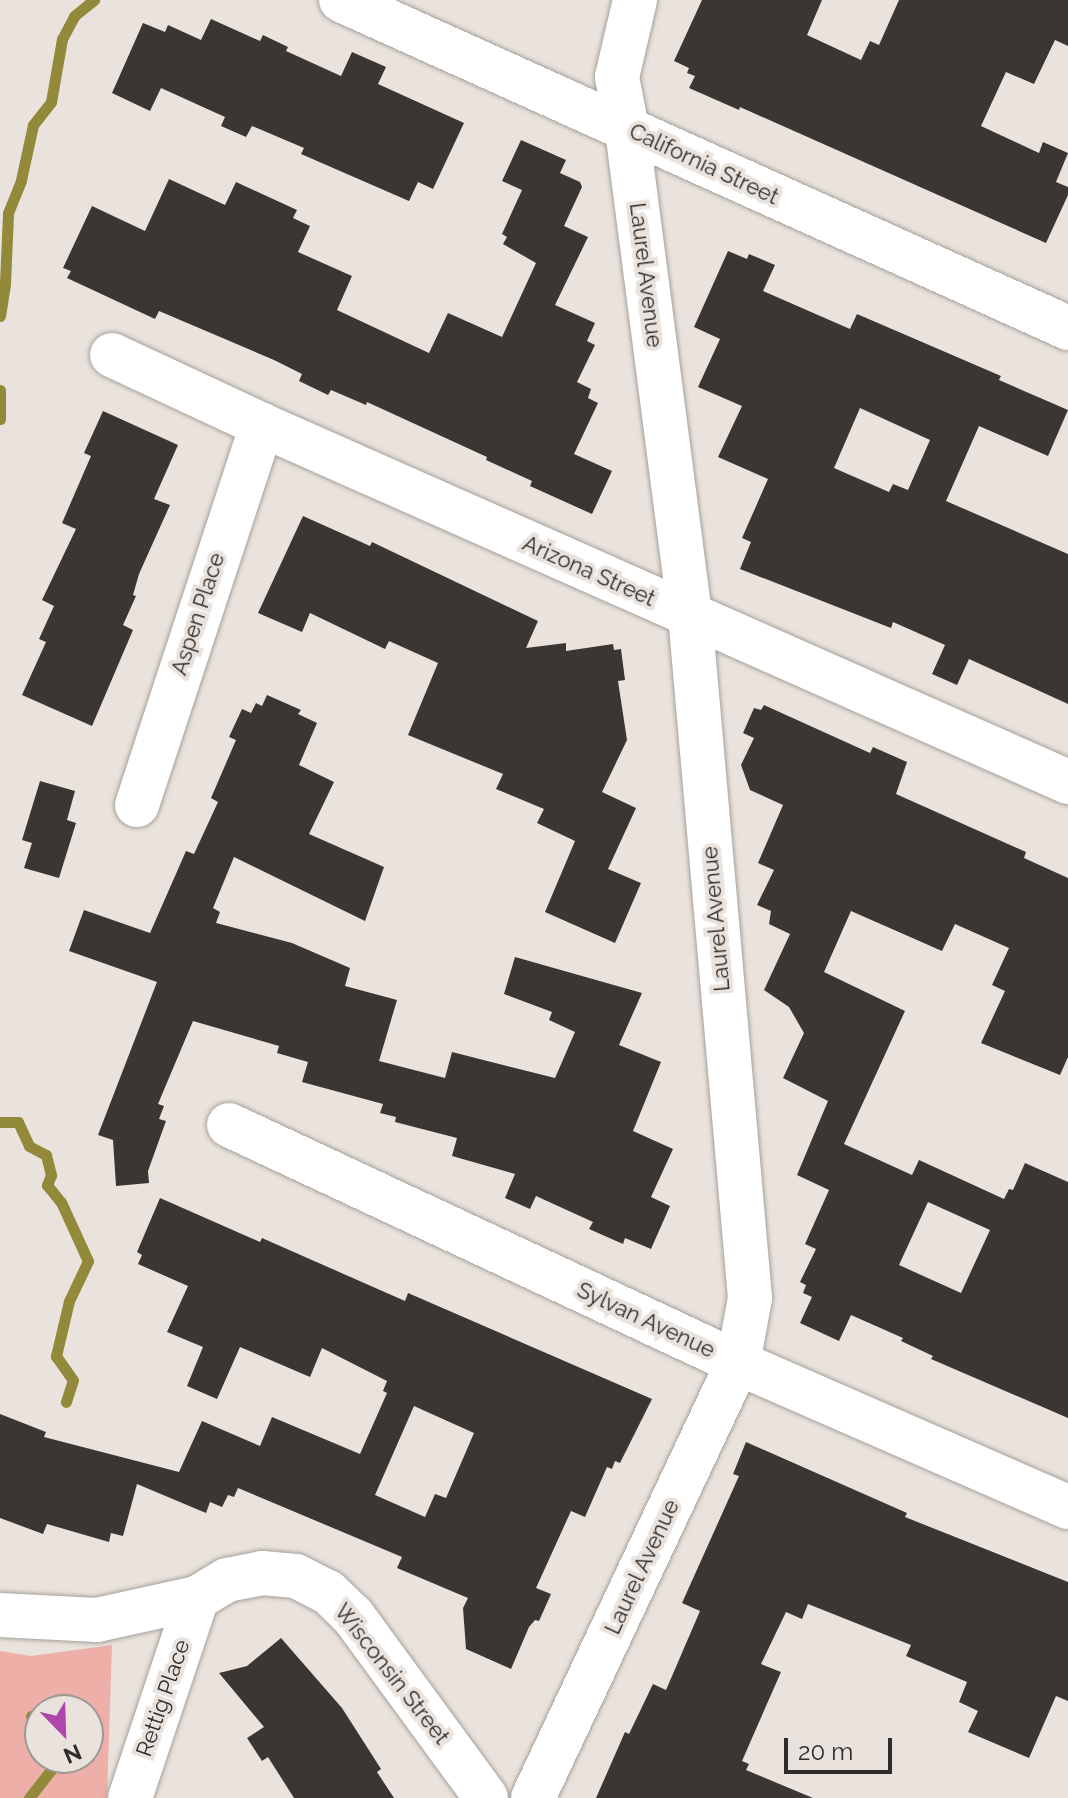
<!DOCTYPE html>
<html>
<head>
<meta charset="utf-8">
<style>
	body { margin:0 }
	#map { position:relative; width:1068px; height:1798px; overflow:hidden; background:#eae3dd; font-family:Raleway,sans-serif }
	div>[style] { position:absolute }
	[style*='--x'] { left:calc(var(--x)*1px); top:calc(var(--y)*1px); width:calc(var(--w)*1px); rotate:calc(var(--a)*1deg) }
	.green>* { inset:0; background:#edafa8 }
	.stream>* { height:11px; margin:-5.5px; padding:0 5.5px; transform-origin:5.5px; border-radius:5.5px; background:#92893a }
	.building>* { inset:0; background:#3c3633 }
	.roads { filter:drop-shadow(0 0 2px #a7a19b) drop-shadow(0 0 2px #a7a19b) }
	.minor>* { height:44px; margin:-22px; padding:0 22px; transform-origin:22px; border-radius:22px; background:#fff }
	span { translate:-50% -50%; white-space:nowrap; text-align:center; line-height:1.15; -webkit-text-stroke:8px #eae3dd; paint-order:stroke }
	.street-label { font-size:22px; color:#2e2b29 }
	.north { position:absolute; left:24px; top:1694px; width:80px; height:80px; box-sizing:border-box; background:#eae3dd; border:2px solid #9f9995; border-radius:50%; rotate:157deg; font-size:22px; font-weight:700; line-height:32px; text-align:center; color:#2e2b29 }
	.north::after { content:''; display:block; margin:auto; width:28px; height:36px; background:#ad47ac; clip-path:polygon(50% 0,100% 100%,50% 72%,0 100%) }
	.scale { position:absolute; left:784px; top:1738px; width:108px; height:36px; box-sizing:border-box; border:4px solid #2e2b29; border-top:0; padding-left:10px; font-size:24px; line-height:28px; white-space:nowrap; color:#2e2b29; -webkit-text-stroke:6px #eae3dd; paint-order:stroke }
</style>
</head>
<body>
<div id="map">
	<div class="green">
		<div style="clip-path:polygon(evenodd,112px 1645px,107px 1798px,0 1798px,0 1651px,31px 1656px,112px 1645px,40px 1710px,88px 1710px,88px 1758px,40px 1758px,40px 1710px)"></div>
	</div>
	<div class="stream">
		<div style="--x:0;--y:316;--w:33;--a:-81"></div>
		<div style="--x:5;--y:283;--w:70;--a:-87.5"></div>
		<div style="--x:8;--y:213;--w:35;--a:-68"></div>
		<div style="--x:21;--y:180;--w:56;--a:-77.7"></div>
		<div style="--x:33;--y:125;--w:29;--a:-52"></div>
		<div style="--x:51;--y:102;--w:64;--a:-80.1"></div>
		<div style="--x:62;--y:39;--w:26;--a:-62"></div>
		<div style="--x:74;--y:16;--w:26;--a:-39"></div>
		<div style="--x:0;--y:390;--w:29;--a:90"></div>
		<div style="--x:0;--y:1122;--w:18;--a:0"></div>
		<div style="--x:18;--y:1122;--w:26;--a:65"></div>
		<div style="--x:29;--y:1146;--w:19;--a:28"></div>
		<div style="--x:46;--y:1155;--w:21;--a:76"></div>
		<div style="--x:51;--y:1175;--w:11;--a:112"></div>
		<div style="--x:47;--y:1185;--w:22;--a:51"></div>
		<div style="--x:61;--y:1202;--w:65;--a:65.4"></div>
		<div style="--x:88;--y:1261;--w:44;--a:115.4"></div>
		<div style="--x:69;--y:1301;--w:57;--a:103.3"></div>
		<div style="--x:56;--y:1356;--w:29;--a:55"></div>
		<div style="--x:73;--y:1380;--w:23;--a:108"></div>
		<div style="--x:31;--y:1716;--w:26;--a:69"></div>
		<div style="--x:29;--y:1798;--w:36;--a:-52"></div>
		<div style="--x:51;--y:1770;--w:13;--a:-108"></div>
	</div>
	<div class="building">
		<div style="clip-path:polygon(702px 0,822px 0,807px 35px,861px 60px,870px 41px,879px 45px,899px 0,1068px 0,1068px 46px,1055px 40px,1034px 84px,1006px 72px,981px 126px,1039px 153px,1043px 142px,1068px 153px,1056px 182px,1068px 187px,1068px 195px,1046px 243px,740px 107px,739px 110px,689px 88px,695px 76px,687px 73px,689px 68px,674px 61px)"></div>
		<div style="clip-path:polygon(211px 19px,260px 41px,263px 35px,288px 47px,286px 51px,341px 76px,352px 52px,386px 67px,378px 84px,464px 123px,433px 189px,418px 182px,409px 201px,301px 154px,304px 148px,252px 126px,246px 137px,221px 126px,225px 117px,161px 88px,150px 111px,112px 93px,143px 23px,165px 32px,168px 25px,201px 40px)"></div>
		<div style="clip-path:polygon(521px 140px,566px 160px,560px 173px,580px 182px,582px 187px,564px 226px,588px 237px,555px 305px,595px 323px,587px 341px,595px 345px,577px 382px,591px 389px,588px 398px,598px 403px,574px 454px,612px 471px,592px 514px,530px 486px,532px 481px,486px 460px,487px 457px,367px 402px,366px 405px,331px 390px,328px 395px,299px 381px,302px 374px,274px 360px,159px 311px,155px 319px,67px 278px,71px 271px,63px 268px,92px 206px,145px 231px,169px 179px,225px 205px,236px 182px,297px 210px,293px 218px,310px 226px,298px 252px,352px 276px,337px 310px,429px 353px,448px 313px,502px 337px,536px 263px,503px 244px,507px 237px,502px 234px,522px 190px,502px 181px)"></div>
		<div style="clip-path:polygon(evenodd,728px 251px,747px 259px,749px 254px,775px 265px,763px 291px,850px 329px,857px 314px,1001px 376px,999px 380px,1068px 410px,1048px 456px,979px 426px,946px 501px,1068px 554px,1068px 704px,969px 659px,957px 685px,932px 674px,945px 645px,893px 622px,891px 628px,740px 569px,751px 542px,742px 538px,768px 479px,718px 457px,742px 406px,698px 387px,720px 339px,694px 327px,728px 251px,860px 408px,930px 440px,908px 490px,893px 484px,889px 492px,834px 468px,860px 408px)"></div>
		<div style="clip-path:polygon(103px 411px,178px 445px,154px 499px,170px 505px,139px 574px,133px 595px,136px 596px,123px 625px,133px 630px,92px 726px,22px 695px,46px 642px,39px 639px,54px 606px,42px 600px,76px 529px,62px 523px,91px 456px,84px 453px)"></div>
		<div style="clip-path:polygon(303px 516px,370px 546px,372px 542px,538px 621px,526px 648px,566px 643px,566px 651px,613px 644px,614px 650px,621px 649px,625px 680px,618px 681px,627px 740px,602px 792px,636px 808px,608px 869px,641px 883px,615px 943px,545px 912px,575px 841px,537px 823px,544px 809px,496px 789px,503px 774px,408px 735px,438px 663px,389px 641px,385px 649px,310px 613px,302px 632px,258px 613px)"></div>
		<div style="clip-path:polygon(267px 695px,301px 710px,298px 714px,317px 723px,299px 765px,334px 782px,309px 834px,384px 867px,365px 921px,234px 857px,213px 908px,220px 912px,216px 923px,292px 943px,350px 968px,345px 986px,397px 1000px,379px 1061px,445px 1078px,452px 1052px,555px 1078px,575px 1032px,549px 1020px,552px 1012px,504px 994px,515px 957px,642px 993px,619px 1045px,661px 1062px,633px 1131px,673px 1149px,651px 1197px,670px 1206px,651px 1249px,625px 1238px,623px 1244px,589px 1229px,593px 1222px,536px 1196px,530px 1209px,505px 1198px,515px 1174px,452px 1156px,457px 1138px,395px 1122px,396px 1117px,380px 1113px,383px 1104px,302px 1082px,308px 1062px,277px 1053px,279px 1046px,193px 1021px,158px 1104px,164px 1106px,159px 1119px,166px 1121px,148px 1171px,149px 1183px,116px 1186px,113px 1140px,98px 1135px,157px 982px,69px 951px,84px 910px,150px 933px,186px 851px,194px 854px,218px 802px,211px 798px,236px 740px,229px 737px,242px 709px,251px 713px,256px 703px,262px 706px)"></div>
		<div style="clip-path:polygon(evenodd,764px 705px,870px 753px,873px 747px,907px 762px,896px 794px,1026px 852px,1024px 858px,1068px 878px,1068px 1057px,1060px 1075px,981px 1043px,1005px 991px,992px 985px,1009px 948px,955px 924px,942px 951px,851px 911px,824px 972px,905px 1011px,844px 1144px,912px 1175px,919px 1160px,1004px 1199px,1009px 1189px,1013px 1190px,1025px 1163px,1068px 1182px,1068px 1418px,931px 1359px,933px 1356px,901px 1341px,903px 1338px,851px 1315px,839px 1341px,800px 1323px,812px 1297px,803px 1293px,806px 1285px,800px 1282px,816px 1249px,805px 1244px,829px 1190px,797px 1175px,828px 1101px,783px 1078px,804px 1033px,789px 1007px,764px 990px,790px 934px,769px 924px,771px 911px,757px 905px,774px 870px,758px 863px,783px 805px,750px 790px,741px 765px,754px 738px,743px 733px,754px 708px,761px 710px,764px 705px,928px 1202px,990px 1230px,961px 1293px,899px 1265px,928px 1202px)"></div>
		<div style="clip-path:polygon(40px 781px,75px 791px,67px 820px,76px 823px,59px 878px,24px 868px,32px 843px,22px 840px)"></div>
		<div style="clip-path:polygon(evenodd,160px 1198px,260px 1242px,262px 1238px,405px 1301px,408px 1293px,652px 1399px,620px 1463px,615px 1461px,612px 1469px,607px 1467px,585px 1517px,571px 1511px,536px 1588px,551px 1594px,539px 1621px,535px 1620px,529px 1627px,511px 1669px,466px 1649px,463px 1608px,468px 1598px,397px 1568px,402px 1557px,238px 1488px,234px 1497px,228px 1495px,222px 1507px,210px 1502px,206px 1513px,137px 1484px,123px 1536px,111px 1533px,109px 1542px,47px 1524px,43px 1534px,0 1518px,0 1414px,46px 1432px,44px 1437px,179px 1472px,202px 1421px,260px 1446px,272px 1417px,360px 1454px,387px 1393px,383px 1391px,387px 1381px,322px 1348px,310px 1377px,240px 1347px,217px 1399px,187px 1386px,203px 1347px,167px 1332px,188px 1286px,138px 1264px,142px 1255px,137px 1252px,160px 1198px,414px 1406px,474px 1433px,446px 1498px,435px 1494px,425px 1517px,375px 1495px,414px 1406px)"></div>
		<div style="clip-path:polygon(746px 1442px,907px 1513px,905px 1517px,1068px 1582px,1068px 1701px,1056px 1696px,1029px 1758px,968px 1732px,978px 1711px,959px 1702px,967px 1682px,906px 1656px,911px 1645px,808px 1604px,802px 1619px,786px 1612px,761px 1664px,781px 1672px,742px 1761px,749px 1764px,746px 1770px,813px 1798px,596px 1798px,625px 1732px,629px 1734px,653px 1684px,666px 1690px,700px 1611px,682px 1603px,739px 1476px,733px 1474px)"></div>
		<div style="clip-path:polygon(281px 1638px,342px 1708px,381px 1769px,377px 1772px,394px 1798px,294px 1798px,268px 1757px,262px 1761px,247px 1738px,264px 1727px,219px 1673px,247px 1666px)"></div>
	</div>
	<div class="roads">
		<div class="minor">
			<div style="--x:341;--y:0;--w:798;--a:24.28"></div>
			<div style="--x:112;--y:355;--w:166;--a:25"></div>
			<div style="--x:262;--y:425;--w:882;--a:23.89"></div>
			<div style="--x:137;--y:805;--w:400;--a:-71.8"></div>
			<div style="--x:229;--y:1125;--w:562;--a:25.06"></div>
			<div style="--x:738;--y:1363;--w:360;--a:23.6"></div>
			<div style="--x:0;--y:1615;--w:97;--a:3"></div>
			<div style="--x:97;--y:1620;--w:102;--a:-12.4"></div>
			<div style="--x:197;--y:1598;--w:35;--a:-31"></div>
			<div style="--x:227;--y:1580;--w:36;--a:-11"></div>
			<div style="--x:262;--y:1573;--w:34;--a:5"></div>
			<div style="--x:296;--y:1576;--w:36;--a:27"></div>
			<div style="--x:328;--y:1592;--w:35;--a:44"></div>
			<div style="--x:353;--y:1616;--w:225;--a:53.8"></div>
			<div style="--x:130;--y:1798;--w:211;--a:-71.5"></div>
			<div style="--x:533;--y:1798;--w:481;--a:-64.8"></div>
			<div style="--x:738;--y:1363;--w:66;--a:-79.5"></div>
			<div style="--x:750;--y:1298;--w:686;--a:-95.02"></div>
			<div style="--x:690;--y:615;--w:490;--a:-97.4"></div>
			<div style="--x:627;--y:129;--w:53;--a:-100.9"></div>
			<div style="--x:617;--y:77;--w:79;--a:-76.8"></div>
		</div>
	</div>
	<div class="street-label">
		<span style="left:704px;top:164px;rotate:25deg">California Street</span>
		<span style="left:646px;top:275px;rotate:83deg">Laurel Avenue</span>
		<span style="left:589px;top:571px;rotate:24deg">Arizona Street</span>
		<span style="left:198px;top:614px;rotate:-72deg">Aspen Place</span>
		<span style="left:716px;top:919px;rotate:-95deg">Laurel Avenue</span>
		<span style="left:646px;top:1320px;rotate:25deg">Sylvan Avenue</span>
		<span style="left:642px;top:1567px;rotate:-65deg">Laurel Avenue</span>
		<span style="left:392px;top:1674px;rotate:52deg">Wisconsin Street</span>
		<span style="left:163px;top:1698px;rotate:-71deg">Rettig Place</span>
	</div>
	<div class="north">N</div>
	<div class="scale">20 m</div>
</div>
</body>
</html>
